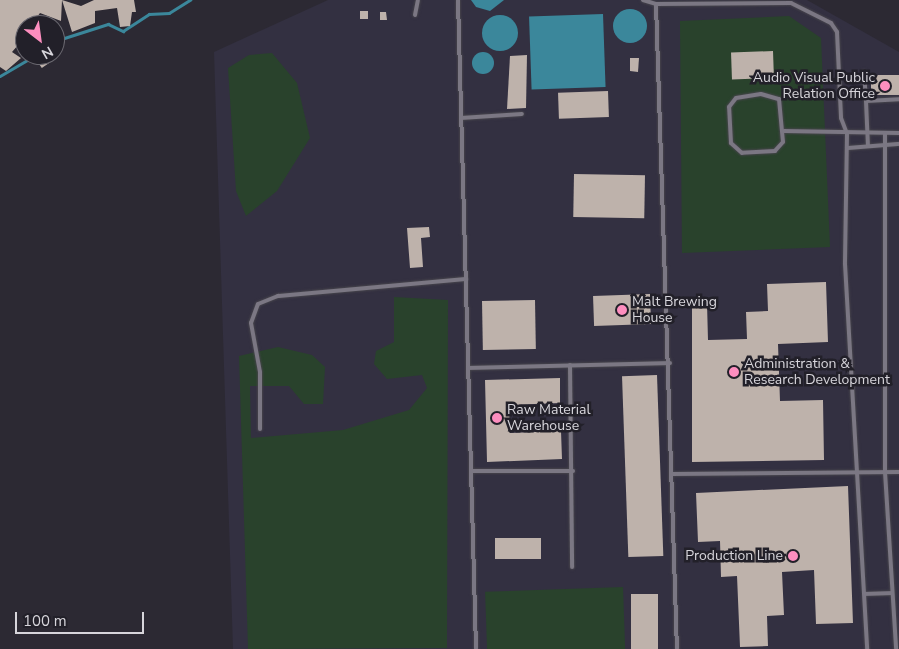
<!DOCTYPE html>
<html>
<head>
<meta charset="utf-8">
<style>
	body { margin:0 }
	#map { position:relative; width:899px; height:649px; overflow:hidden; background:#2c2933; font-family:"Nunito Sans",sans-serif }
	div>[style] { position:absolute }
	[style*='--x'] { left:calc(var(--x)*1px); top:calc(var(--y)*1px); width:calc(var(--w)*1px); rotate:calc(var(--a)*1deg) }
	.industrial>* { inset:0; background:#333041 }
	.green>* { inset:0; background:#29422c; transform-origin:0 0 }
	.water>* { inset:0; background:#3b879b; transform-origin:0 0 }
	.round { border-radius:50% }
	.stream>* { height:2.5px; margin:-1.25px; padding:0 1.25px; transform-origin:1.25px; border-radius:1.25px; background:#3b879b }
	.building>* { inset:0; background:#beb2ab; transform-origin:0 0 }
	.roads { filter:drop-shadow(0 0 1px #47454c) drop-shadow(0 0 1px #47454c) }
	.service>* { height:4px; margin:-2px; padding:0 2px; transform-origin:2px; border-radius:2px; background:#7b7783 }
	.dots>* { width:14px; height:14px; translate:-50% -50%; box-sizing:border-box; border:2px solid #222029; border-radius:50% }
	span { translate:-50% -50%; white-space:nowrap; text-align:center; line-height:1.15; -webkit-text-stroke:5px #222029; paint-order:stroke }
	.poi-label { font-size:14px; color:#d7d5db }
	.right { translate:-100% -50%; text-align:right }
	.left { translate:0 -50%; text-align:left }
	.north { position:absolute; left:15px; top:15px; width:50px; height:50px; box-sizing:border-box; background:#222029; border:1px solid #6a6870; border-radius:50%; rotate:150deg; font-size:14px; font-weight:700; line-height:20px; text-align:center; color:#d7d5db }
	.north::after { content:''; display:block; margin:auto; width:18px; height:22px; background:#fd8ebf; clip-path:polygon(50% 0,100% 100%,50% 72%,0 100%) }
	.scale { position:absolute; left:15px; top:612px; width:129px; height:22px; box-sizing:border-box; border:2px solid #d7d5db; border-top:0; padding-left:6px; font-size:15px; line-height:18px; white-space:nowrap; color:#d7d5db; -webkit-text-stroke:4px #222029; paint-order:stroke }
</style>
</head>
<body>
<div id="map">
	<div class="industrial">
		<div style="clip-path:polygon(328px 0,807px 0,899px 52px,899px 649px,233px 649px,214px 52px)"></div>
	</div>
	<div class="green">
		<div style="clip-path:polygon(789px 16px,821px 38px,830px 247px,682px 253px,680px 21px)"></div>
		<div style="clip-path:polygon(272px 53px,297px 83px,310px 138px,277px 191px,246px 216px,236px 191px,228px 68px,249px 55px)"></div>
		<div style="clip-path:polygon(394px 297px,448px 300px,447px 648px,248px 649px,239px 356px,278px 347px,312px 355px,325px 367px,323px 404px,304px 404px,289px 386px,250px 386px,251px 438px,343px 430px,409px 410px,427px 388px,422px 375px,387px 379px,374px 364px,376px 351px,394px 342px)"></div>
		<div style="left:623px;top:587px;width:62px;height:138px;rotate:88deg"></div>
	</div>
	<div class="water">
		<div style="clip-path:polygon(471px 0,504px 0,490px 11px,476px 7px)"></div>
		<div class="round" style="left:613px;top:9px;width:34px;height:34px"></div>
		<div style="left:603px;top:14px;width:73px;height:74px;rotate:88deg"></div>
		<div class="round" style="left:482px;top:15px;width:36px;height:36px"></div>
		<div class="round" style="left:472px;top:52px;width:22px;height:22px"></div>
	</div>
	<div class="stream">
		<div style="--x:55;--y:41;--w:56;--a:-17.8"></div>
		<div style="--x:108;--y:24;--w:17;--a:25"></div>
		<div style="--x:123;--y:31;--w:31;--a:-33"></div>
		<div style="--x:149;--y:14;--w:20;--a:-3"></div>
		<div style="--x:169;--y:13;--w:25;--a:-32"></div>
		<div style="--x:0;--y:76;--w:42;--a:-30.3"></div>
	</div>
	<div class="building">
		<div style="clip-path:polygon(0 0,62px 0,61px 21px,40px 13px,31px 25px,25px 25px,25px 37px,12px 52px,21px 58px,6px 71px,0 67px)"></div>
		<div style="clip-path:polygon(62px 0,81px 6px,94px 0,134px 0,136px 12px,132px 12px,130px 26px,120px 27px,117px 8px,95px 11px,95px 23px,72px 32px)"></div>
		<div style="left:360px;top:11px;width:8px;height:8px"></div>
		<div style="clip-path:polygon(380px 12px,386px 12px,387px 20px,380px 20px)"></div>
		<div style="left:773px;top:51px;width:27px;height:42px;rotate:88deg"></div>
		<div style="clip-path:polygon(527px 55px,526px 108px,507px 109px,510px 56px)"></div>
		<div style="left:47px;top:56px;width:7px;height:11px;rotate:56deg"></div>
		<div style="clip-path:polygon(630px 58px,639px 58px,638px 72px,630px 71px)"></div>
		<div style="left:899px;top:75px;width:20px;height:28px;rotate:90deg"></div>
		<div style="left:608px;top:91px;width:26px;height:50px;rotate:88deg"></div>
		<div style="left:574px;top:174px;width:71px;height:43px;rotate:1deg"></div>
		<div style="clip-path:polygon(429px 227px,430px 237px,421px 238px,423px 267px,410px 268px,407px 228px)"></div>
		<div style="clip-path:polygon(826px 282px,828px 342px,778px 344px,780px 401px,823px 400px,824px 460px,692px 462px,692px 304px,707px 303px,708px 340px,747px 339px,746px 312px,768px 311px,767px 284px)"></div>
		<div style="left:650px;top:294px;width:30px;height:57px;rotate:88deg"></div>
		<div style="left:535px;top:300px;width:49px;height:53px;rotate:89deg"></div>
		<div style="left:657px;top:375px;width:181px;height:35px;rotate:88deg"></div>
		<div style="clip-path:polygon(560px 378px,560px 403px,509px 405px,510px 433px,561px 431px,562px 459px,487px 462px,485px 380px)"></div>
		<div style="clip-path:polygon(848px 486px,853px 623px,816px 624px,814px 570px,782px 572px,784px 615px,767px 616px,768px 646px,740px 647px,737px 576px,721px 577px,720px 541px,698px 542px,696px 493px)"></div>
		<div style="left:541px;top:538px;width:21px;height:46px;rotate:90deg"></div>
		<div style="left:658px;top:594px;width:55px;height:27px;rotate:90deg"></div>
	</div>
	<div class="roads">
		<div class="service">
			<div style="--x:458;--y:0;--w:649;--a:88.41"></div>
			<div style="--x:643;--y:0;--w:14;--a:17"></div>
			<div style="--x:656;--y:4;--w:135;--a:-0.4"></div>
			<div style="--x:791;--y:3;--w:45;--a:26.6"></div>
			<div style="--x:831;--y:23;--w:11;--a:56"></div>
			<div style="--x:837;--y:32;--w:86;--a:87.3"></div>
			<div style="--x:841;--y:118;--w:17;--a:69"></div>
			<div style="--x:847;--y:134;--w:130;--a:90.9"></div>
			<div style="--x:845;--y:264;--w:386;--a:86.7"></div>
			<div style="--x:656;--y:4;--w:645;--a:88.14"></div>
			<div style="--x:415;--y:15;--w:15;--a:-79"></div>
			<div style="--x:864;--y:72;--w:29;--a:86"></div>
			<div style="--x:866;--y:101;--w:33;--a:-3"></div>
			<div style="--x:761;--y:94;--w:19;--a:16"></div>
			<div style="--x:779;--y:99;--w:43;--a:84.7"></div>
			<div style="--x:783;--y:142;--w:12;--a:132"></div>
			<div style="--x:775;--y:151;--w:33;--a:177"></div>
			<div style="--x:742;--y:153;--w:15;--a:-138"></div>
			<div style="--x:731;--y:143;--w:36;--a:-93"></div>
			<div style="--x:729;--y:107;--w:11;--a:-52"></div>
			<div style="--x:736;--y:98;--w:25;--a:-9"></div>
			<div style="--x:866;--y:101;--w:45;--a:87.5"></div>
			<div style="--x:461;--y:118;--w:61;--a:-3.8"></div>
			<div style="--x:784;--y:131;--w:115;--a:1"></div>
			<div style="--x:885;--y:134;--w:338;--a:90"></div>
			<div style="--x:885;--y:472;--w:177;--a:86.4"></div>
			<div style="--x:847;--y:148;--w:52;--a:-4.4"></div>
			<div style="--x:570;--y:365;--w:202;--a:89.4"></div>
			<div style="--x:469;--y:368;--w:201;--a:-1.4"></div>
			<div style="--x:260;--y:429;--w:57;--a:-90"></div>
			<div style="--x:260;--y:372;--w:50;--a:-100.4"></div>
			<div style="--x:251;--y:323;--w:20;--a:-70"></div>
			<div style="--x:258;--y:304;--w:22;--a:-22"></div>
			<div style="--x:278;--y:296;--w:189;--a:-5.2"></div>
			<div style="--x:472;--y:471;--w:101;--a:0"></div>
			<div style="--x:672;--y:474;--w:227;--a:-0.5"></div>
			<div style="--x:865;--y:594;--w:27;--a:-2"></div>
		</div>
	</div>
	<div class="dots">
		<div style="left:885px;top:86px;background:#fd8ebf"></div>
		<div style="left:622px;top:310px;background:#fd8ebf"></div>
		<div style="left:734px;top:372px;background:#fd8ebf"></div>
		<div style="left:497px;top:418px;background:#fd8ebf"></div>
		<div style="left:793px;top:556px;background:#fd8ebf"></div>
	</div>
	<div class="poi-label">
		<span class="right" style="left:875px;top:86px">Audio Visual Public<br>Relation Office</span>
		<span class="left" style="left:632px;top:310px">Malt Brewing<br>House</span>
		<span class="left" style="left:744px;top:372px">Administration &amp;<br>Research Development</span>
		<span class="left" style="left:507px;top:418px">Raw Material<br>Warehouse</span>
		<span class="right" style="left:783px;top:556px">Production Line</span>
	</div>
	<div class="north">N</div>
	<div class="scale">100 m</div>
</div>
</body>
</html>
